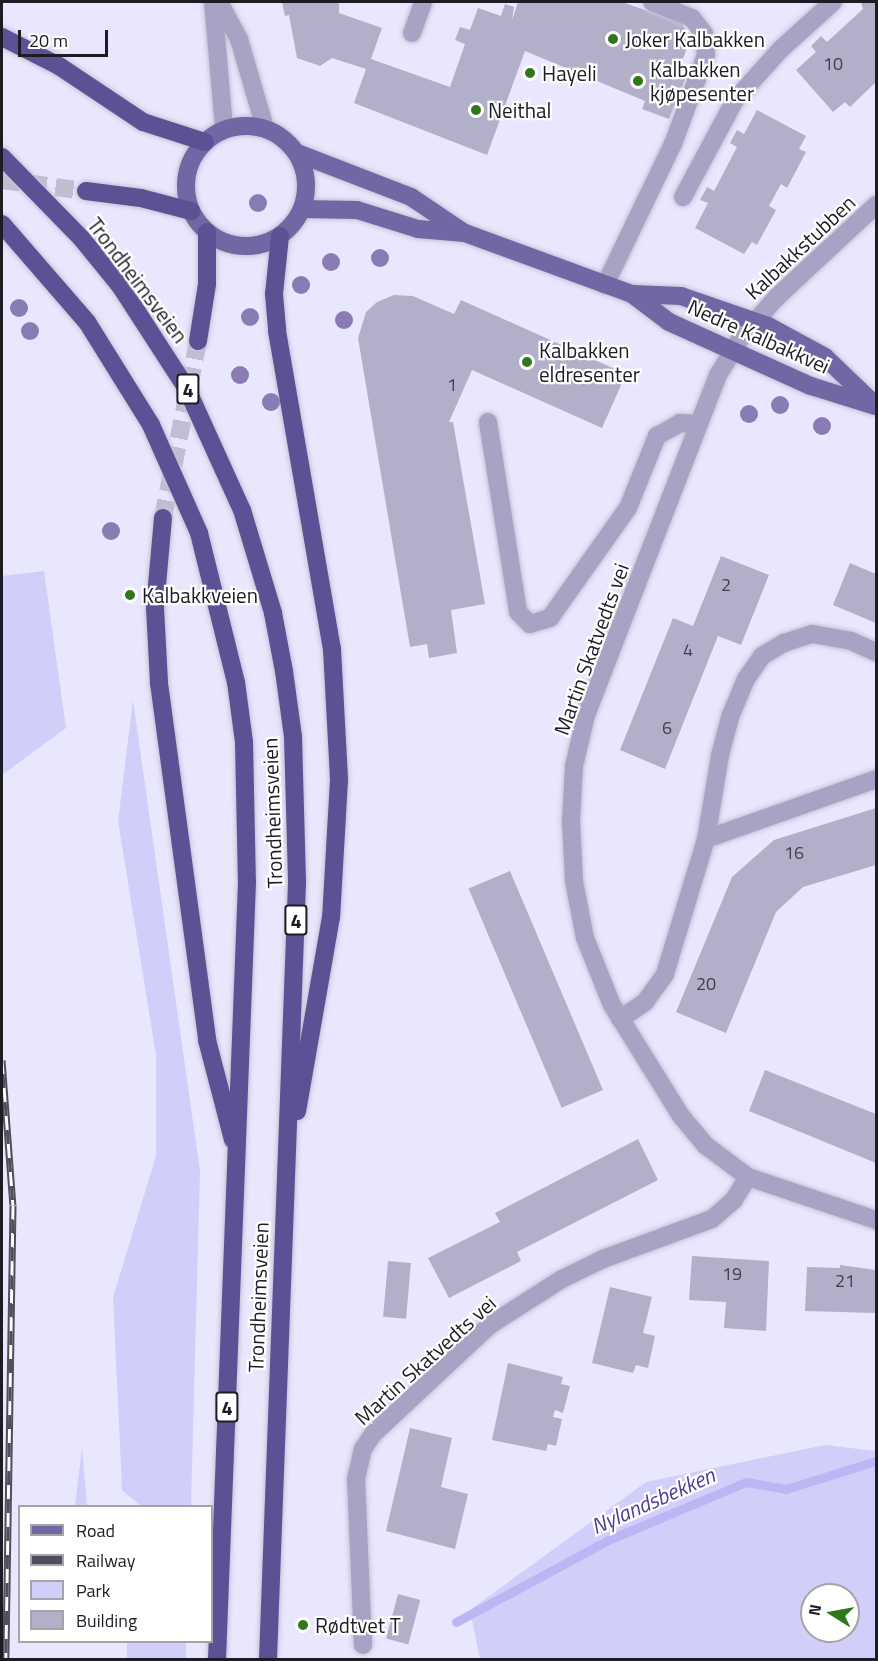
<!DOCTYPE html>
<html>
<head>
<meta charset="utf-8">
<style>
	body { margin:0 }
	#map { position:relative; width:878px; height:1661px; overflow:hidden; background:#e9e7fd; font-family:"Titillium Web",sans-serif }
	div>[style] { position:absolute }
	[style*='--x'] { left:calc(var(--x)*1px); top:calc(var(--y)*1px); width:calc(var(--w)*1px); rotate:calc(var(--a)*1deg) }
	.green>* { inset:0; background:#d2cefa; transform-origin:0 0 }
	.stream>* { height:9px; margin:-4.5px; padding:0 4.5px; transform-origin:4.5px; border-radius:4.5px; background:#bdb6f4 }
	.building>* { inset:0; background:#b2b0c9; transform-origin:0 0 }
	.highway-tunnel>* { height:18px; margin-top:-9px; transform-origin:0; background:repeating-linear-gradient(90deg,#c0bed2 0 18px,transparent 0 27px) }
	.roads { filter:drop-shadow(0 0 2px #c4c2d6) drop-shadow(0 0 2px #c4c2d6) }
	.minor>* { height:18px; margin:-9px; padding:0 9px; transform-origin:9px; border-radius:9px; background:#a7a3c5 }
	.major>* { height:18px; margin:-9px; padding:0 9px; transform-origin:9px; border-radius:9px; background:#7067a4 }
	.major>.ring { margin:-9px; padding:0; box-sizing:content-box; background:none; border:18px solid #7067a4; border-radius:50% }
	.highway>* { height:18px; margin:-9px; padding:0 9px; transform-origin:9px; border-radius:9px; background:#5d5196 }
	.rail>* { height:7px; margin-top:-3.5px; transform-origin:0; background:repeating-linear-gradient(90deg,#fff 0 14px,#4f4e5a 0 28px); box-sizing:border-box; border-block:2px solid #4f4e5a }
	.trees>* { width:18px; height:18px; margin:-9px; border-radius:50%; background:#897cb5 }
	.dots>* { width:16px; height:16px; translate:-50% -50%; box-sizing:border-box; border:3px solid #fff; border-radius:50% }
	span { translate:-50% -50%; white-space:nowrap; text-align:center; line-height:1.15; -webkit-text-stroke:4.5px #fff; paint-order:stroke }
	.number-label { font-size:18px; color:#42414e }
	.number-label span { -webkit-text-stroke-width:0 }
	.shield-label span { padding:2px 4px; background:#fff; border:2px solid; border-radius:4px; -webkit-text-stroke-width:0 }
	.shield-label { font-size:20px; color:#1c1c25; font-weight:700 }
	.poi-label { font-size:21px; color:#1c1c25 }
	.left { translate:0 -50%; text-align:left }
	.street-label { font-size:21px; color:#1c1c25 }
	.water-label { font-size:22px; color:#503c94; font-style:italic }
	.frame { position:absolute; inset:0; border:3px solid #1c1c25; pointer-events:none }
	.legend { position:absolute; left:18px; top:1505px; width:195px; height:138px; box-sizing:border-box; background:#fff; border:2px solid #a4a4a8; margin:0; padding:8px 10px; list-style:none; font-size:18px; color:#1c1c25 }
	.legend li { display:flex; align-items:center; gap:12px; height:30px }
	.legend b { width:30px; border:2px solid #a4a4a8 }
	.north { position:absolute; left:800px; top:1583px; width:60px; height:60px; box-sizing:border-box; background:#fff; border:2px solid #a4a4a8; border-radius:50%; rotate:281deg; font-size:16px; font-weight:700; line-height:24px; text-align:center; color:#1c1c25 }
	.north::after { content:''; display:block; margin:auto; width:21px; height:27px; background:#2f771a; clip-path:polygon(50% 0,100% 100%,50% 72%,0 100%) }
	.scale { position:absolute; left:18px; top:30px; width:90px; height:27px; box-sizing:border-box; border:3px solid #1c1c25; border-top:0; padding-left:8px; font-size:18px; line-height:21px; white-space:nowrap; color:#1c1c25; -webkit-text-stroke:4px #fff; paint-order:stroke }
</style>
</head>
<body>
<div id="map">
	<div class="green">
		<div style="clip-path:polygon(44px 571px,66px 728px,2px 775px,2px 576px)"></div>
		<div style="clip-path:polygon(133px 700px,200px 1171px,191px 1506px,141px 1506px,122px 1490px,113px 1297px,156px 1156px,156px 1055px,118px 821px)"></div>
		<div style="clip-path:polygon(evenodd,825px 1445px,876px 1451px,876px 1659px,480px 1659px,470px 1610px,646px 1482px,825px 1445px,812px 1595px,848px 1595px,848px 1631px,812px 1631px,812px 1595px)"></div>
		<div style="clip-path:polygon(82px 1447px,87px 1506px,75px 1506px)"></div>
		<div style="left:127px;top:1642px;width:59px;height:17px"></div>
	</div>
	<div class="stream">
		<div style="--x:456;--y:1622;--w:173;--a:-28.3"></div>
		<div style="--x:608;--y:1540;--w:150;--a:-22.8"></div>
		<div style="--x:746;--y:1482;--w:41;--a:9.9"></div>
		<div style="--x:786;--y:1489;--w:94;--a:-17.3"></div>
	</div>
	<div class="building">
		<div style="clip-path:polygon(282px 2px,339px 2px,339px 13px,382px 28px,371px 59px,450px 87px,465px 44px,455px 40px,460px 27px,470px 30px,478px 8px,501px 16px,505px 4px,514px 7px,512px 20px,518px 2px,622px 2px,682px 23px,690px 40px,678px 72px,687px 75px,669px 119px,642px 109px,645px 101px,525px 51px,487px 155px,354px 103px,366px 69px,332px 58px,320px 66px,297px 58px,289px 15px,285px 16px)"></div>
		<div style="clip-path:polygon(861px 2px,876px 2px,876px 82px,850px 107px,845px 102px,833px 112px,796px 70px,816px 52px,811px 46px,821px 36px,827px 42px,863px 9px)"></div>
		<div style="clip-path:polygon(757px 110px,806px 136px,799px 149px,806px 152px,787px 188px,781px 184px,769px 206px,776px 210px,757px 245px,752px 242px,744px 254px,695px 228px,708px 203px,700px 200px,707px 187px,714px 191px,737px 147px,730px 143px,737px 130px,744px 134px)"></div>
		<div style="clip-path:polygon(394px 295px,413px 296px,454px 314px,461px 300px,626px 374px,602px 428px,472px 370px,449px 422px,453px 422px,485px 604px,451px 610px,457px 653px,429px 658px,427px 644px,410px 647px,358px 338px,366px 312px,377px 302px)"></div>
		<div style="clip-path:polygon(721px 556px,769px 575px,741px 645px,718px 636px,665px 769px,620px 750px,673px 618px,693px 626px)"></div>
		<div style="clip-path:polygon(850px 563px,876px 574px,876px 623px,833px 605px)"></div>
		<div style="clip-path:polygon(876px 808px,876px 865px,803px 887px,776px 912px,726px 1033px,676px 1012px,732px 877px,774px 840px)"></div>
		<div style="left:510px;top:871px;width:238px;height:45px;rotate:67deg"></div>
		<div style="clip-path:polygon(765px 1070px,876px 1114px,876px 1163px,749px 1111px)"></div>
		<div style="clip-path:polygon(638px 1139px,658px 1180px,517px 1252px,521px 1261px,449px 1298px,428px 1258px,500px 1222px,495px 1213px)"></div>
		<div style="clip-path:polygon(692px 1256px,769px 1261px,766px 1331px,724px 1328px,726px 1302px,689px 1300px)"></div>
		<div style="left:388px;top:1261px;width:23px;height:56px;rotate:5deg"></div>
		<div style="clip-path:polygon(840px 1265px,876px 1270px,876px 1313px,805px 1311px,807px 1267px,840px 1268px)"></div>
		<div style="clip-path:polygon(610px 1287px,652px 1297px,643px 1333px,655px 1336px,648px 1368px,636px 1365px,633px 1373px,592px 1363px)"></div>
		<div style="clip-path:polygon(508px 1363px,563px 1377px,561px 1384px,570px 1386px,563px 1413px,555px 1410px,553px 1417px,562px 1419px,556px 1446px,548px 1444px,546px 1451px,492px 1440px)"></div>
		<div style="clip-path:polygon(410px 1428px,452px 1438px,441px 1487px,468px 1494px,455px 1549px,386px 1531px)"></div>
		<div style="left:398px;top:1594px;width:23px;height:46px;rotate:15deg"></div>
	</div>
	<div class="highway-tunnel">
		<div style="--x:2;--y:180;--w:85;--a:7.5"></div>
		<div style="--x:163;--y:518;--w:180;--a:-78.8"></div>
	</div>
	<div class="roads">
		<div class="minor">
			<div style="--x:213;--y:2;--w:127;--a:85"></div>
			<div style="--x:219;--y:2;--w:42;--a:61.6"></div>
			<div style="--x:239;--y:39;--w:93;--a:73.7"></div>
			<div style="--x:412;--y:33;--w:33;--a:-70"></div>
			<div style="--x:683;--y:197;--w:110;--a:-61.8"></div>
			<div style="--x:735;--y:100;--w:69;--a:-48"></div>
			<div style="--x:781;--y:49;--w:70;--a:-42.1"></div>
			<div style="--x:876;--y:205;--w:135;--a:137.1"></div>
			<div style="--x:777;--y:297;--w:52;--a:131.9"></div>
			<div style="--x:742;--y:336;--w:46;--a:121.6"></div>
			<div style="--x:718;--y:375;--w:365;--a:111.2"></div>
			<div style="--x:586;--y:715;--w:52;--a:103.2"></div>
			<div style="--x:574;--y:766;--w:55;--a:93.1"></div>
			<div style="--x:571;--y:821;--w:60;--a:87.1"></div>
			<div style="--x:574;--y:881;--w:58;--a:79.1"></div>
			<div style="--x:585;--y:938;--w:72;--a:68.1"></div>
			<div style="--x:612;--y:1005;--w:131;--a:58.1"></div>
			<div style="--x:681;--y:1116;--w:38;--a:50"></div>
			<div style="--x:705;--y:1145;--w:54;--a:36.7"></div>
			<div style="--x:748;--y:1177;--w:135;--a:18.6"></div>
			<div style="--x:605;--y:285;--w:157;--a:-64.3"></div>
			<div style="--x:673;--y:144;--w:95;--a:-69.7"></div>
			<div style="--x:706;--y:55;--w:21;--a:-95"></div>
			<div style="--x:704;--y:34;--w:20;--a:-127"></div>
			<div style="--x:692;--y:18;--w:43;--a:-158.2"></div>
			<div style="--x:488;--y:422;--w:192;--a:81"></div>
			<div style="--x:518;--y:612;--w:17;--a:45"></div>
			<div style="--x:530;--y:624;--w:21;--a:-17"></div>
			<div style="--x:550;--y:618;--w:135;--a:-54.7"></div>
			<div style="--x:628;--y:508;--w:78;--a:-68.1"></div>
			<div style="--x:657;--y:436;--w:26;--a:-29"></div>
			<div style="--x:680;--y:423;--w:18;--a:3"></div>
			<div style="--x:706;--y:839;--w:180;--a:-19.4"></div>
			<div style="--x:620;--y:1019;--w:30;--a:-34"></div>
			<div style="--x:645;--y:1002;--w:34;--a:-54"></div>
			<div style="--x:665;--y:974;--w:141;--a:-73.1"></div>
			<div style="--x:706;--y:839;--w:85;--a:-80.5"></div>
			<div style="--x:720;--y:755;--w:39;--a:-75"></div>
			<div style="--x:730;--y:717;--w:41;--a:-67.2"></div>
			<div style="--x:746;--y:679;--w:28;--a:-55"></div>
			<div style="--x:762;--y:656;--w:26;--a:-31"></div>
			<div style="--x:784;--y:643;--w:29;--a:-18"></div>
			<div style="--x:812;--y:634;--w:40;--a:10"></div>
			<div style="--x:851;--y:641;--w:27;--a:24"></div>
			<div style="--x:363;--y:1645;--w:166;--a:-92.4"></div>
			<div style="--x:356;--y:1479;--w:31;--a:-77"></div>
			<div style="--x:363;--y:1449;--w:18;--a:-56"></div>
			<div style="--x:373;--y:1434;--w:160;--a:-43"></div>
			<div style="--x:490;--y:1325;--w:85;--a:-32.6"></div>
			<div style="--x:562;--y:1279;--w:46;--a:-26"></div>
			<div style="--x:603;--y:1259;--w:116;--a:-20.2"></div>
			<div style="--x:712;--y:1219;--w:28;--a:-41"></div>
			<div style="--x:733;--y:1201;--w:28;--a:-58"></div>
		</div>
		<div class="major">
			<div class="ring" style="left:186px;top:126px;width:102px;height:102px"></div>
			<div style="--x:297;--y:153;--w:122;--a:21.1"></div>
			<div style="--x:411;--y:197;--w:63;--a:33.9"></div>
			<div style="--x:302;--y:209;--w:55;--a:1"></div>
			<div style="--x:357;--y:210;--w:64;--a:17.3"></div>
			<div style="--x:418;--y:229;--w:47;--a:4.9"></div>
			<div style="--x:465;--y:233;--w:178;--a:20.1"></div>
			<div style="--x:632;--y:294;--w:46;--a:37.1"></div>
			<div style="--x:669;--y:322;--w:156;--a:24.3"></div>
			<div style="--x:811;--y:386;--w:67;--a:17.4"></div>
			<div style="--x:632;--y:294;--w:49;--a:2.3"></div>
			<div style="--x:681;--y:296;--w:92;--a:19"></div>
			<div style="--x:768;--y:326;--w:65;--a:28.5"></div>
			<div style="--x:825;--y:357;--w:65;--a:43.8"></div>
		</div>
		<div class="highway">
			<div style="--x:2;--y:37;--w:64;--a:27"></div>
			<div style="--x:59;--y:66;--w:101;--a:33.7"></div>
			<div style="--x:143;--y:122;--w:65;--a:17.9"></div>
			<div style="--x:2;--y:157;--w:115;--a:45.7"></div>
			<div style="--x:82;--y:239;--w:62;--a:50.9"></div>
			<div style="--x:121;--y:287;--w:121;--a:57.1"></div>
			<div style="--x:187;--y:389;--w:133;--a:65.6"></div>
			<div style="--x:242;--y:510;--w:108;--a:73.2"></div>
			<div style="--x:273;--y:613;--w:59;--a:79.3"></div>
			<div style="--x:284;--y:671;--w:67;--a:82.2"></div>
			<div style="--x:293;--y:737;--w:146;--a:88.4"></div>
			<div style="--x:297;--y:883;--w:778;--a:92.14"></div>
			<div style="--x:86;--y:191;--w:55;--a:7.3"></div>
			<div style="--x:141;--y:198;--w:52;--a:14.6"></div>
			<div style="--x:2;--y:224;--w:130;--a:49.1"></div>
			<div style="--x:87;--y:322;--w:121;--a:58.1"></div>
			<div style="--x:151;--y:425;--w:118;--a:66"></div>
			<div style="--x:199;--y:533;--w:154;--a:76.1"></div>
			<div style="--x:236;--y:682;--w:61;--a:82.4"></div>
			<div style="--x:244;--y:742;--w:140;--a:88.8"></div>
			<div style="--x:247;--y:882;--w:779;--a:92.21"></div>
			<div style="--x:280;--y:236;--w:58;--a:95.9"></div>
			<div style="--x:274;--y:294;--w:37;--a:85"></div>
			<div style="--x:277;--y:331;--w:323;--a:80.2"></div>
			<div style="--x:332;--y:649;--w:131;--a:86.9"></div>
			<div style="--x:339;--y:780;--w:137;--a:93.3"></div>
			<div style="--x:331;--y:917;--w:197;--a:99.9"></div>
			<div style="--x:198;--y:341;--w:58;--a:-81"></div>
			<div style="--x:207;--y:284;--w:52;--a:-90"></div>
			<div style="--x:163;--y:518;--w:90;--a:95.1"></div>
			<div style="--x:155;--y:608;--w:75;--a:86.9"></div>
			<div style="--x:159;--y:683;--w:360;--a:82.3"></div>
			<div style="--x:207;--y:1040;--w:103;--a:75.4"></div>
		</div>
	</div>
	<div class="rail">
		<div style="--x:2;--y:1060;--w:145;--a:85.7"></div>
		<div style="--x:13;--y:1205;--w:455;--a:90.9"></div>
	</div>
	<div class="trees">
		<div style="left:258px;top:203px"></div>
		<div style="left:380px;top:258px"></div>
		<div style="left:331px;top:262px"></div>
		<div style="left:301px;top:285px"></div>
		<div style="left:19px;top:308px"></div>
		<div style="left:250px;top:317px"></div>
		<div style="left:344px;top:320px"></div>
		<div style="left:30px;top:331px"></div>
		<div style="left:240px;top:375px"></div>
		<div style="left:271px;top:402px"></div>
		<div style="left:780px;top:405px"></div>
		<div style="left:749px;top:414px"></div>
		<div style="left:822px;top:426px"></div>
		<div style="left:111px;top:531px"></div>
	</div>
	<div class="dots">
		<div style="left:613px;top:39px;background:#2f771a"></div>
		<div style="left:530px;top:73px;background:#2f771a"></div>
		<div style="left:638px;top:81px;background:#2f771a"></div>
		<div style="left:476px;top:110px;background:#2f771a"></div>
		<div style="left:527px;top:362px;background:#2f771a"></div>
		<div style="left:130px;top:595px;background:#2f771a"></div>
		<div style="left:303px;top:1625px;background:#2f771a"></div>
	</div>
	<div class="number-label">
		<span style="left:833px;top:64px">10</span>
		<span style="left:452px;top:385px">1</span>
		<span style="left:726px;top:585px">2</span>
		<span style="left:688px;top:650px">4</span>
		<span style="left:667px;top:728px">6</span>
		<span style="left:794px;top:853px">16</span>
		<span style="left:706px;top:984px">20</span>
		<span style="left:732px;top:1274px">19</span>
		<span style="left:845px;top:1281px">21</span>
	</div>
	<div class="shield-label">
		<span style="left:188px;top:389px">4</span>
		<span style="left:296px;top:920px">4</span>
		<span style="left:227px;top:1407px">4</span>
	</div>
	<div class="poi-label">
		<span class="left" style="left:625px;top:39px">Joker Kalbakken</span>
		<span class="left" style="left:650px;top:81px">Kalbakken<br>kjøpesenter</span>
		<span class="left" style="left:542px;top:73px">Hayeli</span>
		<span class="left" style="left:488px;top:110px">Neithal</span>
		<span class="left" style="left:539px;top:362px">Kalbakken<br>eldresenter</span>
		<span class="left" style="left:142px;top:595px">Kalbakkveien</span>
		<span class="left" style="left:315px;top:1625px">Rødtvet T</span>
	</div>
	<div class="street-label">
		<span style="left:800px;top:247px;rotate:-43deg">Kalbakkstubben</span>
		<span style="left:138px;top:280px;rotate:53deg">Trondheimsveien</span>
		<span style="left:759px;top:336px;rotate:24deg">Nedre Kalbakkvei</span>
		<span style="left:591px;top:649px;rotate:-70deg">Martin Skatvedts vei</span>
		<span style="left:272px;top:813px;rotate:-92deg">Trondheimsveien</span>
		<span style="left:258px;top:1297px;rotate:-88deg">Trondheimsveien</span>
		<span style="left:425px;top:1360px;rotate:-42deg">Martin Skatvedts vei</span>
	</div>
	<div class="water-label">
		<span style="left:653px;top:1501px;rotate:-24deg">Nylandsbekken</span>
	</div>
	<div class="frame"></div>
	<ul class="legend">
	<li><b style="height:8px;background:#7067a4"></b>Road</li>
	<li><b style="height:8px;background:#4f4e5a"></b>Railway</li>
	<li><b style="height:16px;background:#d2cefa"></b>Park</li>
	<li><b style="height:16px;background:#b2b0c9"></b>Building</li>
	</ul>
	<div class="north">N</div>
	<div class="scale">20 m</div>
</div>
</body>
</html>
